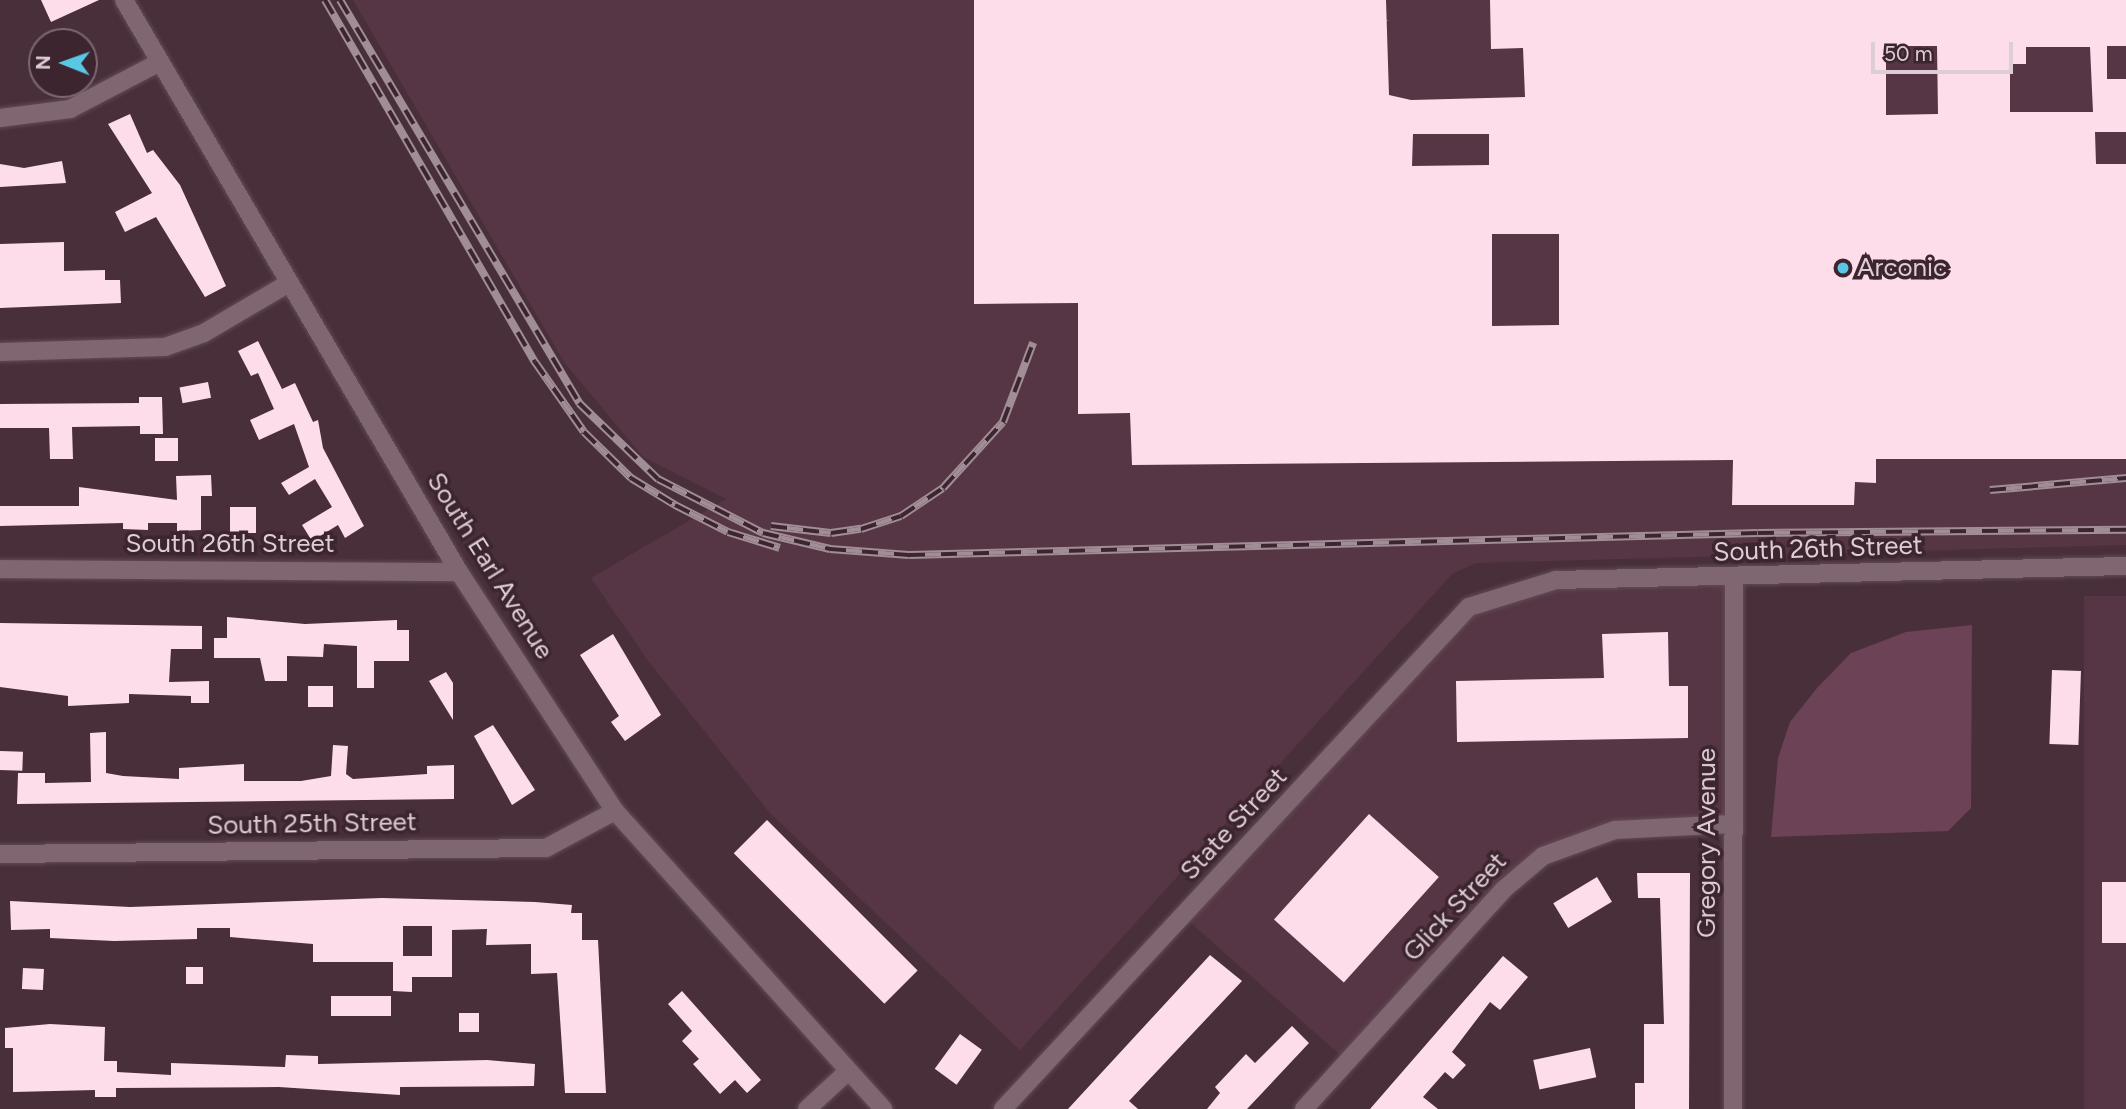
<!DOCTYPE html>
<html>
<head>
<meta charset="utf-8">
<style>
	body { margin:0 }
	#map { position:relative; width:2126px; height:1109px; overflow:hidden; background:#482f3a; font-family:Figtree,sans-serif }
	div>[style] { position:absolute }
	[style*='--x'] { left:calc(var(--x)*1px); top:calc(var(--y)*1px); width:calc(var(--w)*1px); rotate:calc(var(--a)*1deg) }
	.built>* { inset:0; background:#563644; transform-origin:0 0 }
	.green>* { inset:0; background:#6c4256 }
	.building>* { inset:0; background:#feddeb; transform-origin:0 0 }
	.roads { filter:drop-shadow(0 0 2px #634b56) drop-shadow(0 0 2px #634b56) }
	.minor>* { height:18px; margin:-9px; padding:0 9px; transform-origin:9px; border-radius:9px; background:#7f6671 }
	.rail>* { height:8px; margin-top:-4px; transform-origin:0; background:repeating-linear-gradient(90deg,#3d2530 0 16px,#a08d95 0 32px); box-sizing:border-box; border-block:2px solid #a08d95 }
	.dots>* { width:19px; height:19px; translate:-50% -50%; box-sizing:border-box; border:4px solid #3d2530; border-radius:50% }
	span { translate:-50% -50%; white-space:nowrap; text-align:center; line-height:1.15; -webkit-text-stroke:7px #3d2530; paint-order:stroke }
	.poi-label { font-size:26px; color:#ddcdd4 }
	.left { translate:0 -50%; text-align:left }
	.street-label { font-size:26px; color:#ddcdd4 }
	.north { position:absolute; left:28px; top:28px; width:70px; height:70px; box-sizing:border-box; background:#3d2530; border:2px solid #7d6872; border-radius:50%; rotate:271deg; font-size:19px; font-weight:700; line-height:28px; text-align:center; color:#ddcdd4 }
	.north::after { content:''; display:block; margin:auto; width:24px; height:32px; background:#58c8e4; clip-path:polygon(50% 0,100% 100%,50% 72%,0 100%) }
	.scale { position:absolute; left:1871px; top:42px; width:142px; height:32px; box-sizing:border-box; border:4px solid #ddcdd4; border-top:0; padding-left:9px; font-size:21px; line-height:24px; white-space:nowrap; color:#ddcdd4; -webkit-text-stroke:5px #3d2530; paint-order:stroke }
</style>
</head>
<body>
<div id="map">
	<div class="built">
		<div style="clip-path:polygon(353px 0,2126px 0,2126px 545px,1476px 563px,1452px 574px,1020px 1050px,770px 813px,649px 662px,591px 578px,726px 499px,643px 457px,564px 362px)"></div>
		<div style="clip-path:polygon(1734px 578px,1733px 824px,1615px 830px,1543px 856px,1348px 1062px,1184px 917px,1450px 624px,1556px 580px)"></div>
		<div style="left:2126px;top:596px;width:513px;height:42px;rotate:90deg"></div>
	</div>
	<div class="green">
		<div style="clip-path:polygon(1972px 625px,1971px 808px,1948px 831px,1771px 837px,1778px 758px,1790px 722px,1817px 688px,1851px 653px,1906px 632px)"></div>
	</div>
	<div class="building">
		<div style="clip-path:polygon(41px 0,99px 0,51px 22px)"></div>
		<div style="clip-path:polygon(evenodd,974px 0,1386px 0,1389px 95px,1411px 100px,1525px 97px,1523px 48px,1491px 49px,1490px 0,2126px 0,2126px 46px,2107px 46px,2107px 79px,2126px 79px,2126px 132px,2095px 132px,2096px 164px,2126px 164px,2126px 459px,1876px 459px,1876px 483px,1855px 482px,1854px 505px,1732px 505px,1733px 460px,1132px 465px,1130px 413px,1078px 414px,1078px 303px,974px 304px,974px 0,1886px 46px,1937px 46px,1938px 114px,1886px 115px,1886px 46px,974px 0,2026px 47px,2090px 47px,2093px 112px,2010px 112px,2010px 64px,2026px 64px,2026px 47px,974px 0,1413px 134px,1489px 134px,1489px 165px,1412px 166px,1413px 134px,974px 0,1492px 234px,1559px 234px,1559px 325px,1492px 326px,1492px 234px)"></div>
		<div style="clip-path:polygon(130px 114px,147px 153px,153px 150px,180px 185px,226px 286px,205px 297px,156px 217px,125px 232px,115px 212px,152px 193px,108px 124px)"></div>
		<div style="clip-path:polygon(62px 161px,66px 183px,0 187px,0 164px,24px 168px)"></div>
		<div style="clip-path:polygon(64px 242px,64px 271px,105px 270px,105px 280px,120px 280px,121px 303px,0 308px,0 244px)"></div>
		<div style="clip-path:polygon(258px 341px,282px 389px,295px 383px,313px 422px,318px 420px,323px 448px,364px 526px,345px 538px,338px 525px,312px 541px,302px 525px,332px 507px,315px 479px,289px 495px,281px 483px,309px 467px,294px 424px,259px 440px,250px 420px,274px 409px,258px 373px,251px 376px,238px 351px)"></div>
		<div style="left:208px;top:382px;width:16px;height:29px;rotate:79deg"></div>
		<div style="clip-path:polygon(139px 397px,162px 397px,163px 434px,140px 434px,140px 426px,72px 427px,73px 459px,50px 459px,49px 428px,0 428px,0 404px,139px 403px)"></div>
		<div style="left:155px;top:438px;width:23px;height:23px"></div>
		<div style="clip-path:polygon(211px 475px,212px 496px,201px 496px,201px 530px,177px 531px,177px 523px,148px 523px,148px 530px,123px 529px,123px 523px,0 526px,0 506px,79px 506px,79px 487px,177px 500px,176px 476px)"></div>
		<div style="left:230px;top:507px;width:26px;height:26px"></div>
		<div style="clip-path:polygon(227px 617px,305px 624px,397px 620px,397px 630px,409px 630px,409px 661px,374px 661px,374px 688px,357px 688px,357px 646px,324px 644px,323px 657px,287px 656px,287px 681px,265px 681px,260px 658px,214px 658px,214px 638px,227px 638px)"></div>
		<div style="clip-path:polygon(0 623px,202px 626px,202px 649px,171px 649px,169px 682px,209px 681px,209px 703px,191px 703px,191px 696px,129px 694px,129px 703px,68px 706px,68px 696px,0 687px)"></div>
		<div style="clip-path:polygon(1668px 632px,1669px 686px,1688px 686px,1688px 738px,1457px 742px,1456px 681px,1604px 678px,1602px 634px)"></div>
		<div style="clip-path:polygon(613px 634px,661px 715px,625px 741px,611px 722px,619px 716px,580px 655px)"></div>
		<div style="left:2052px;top:670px;width:29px;height:74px;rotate:2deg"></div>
		<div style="clip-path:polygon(446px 672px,453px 683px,453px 720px,429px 681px)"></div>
		<div style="left:308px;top:686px;width:25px;height:21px"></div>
		<div style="clip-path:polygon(493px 725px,535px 790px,512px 805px,474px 736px)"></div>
		<div style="clip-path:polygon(106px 732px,106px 773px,123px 776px,179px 779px,179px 768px,244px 764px,244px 781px,301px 781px,331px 776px,333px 745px,348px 746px,346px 774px,353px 779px,427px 774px,427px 766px,454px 765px,454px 799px,17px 804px,18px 773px,45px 773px,45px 783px,91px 782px,90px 733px)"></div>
		<div style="left:0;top:751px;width:23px;height:19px;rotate:2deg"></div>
		<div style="left:1369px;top:814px;width:94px;height:142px;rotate:42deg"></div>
		<div style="left:767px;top:820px;width:213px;height:47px;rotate:45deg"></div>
		<div style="clip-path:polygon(1637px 873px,1690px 873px,1689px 1109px,1635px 1109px,1635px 1083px,1644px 1083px,1644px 1024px,1664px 1024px,1660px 898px,1638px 898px)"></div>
		<div style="left:1597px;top:877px;width:29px;height:51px;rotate:59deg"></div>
		<div style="left:2102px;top:882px;width:24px;height:61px"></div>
		<div style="clip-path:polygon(evenodd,382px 898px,535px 902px,572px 905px,571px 913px,582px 913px,582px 940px,598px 940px,606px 1093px,565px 1093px,557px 973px,531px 974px,531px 944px,486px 945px,487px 929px,452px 930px,452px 977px,412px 977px,412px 992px,393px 991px,393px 962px,313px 962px,313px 944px,230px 937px,230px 928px,197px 928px,197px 939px,114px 941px,50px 938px,50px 929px,11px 930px,10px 901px,130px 907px,382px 898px,403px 926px,432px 926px,432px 956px,403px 956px,403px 926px)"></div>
		<div style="clip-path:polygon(1210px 955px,1242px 981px,1129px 1101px,1138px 1109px,1068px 1109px)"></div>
		<div style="clip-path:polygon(1503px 956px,1528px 977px,1500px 1010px,1490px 1002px,1452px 1052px,1466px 1065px,1453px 1079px,1445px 1072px,1423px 1097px,1438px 1109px,1370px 1109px)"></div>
		<div style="left:186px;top:967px;width:17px;height:17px"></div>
		<div style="left:23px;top:968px;width:21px;height:21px;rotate:3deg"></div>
		<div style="clip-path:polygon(682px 991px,761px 1080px,747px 1093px,735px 1080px,720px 1094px,693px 1064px,699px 1059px,682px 1041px,692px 1031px,668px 1004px)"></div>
		<div style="left:391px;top:996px;width:20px;height:60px;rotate:90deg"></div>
		<div style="left:459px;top:1013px;width:20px;height:19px"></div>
		<div style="clip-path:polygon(50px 1024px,105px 1027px,104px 1061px,117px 1061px,117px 1072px,171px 1075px,171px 1063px,285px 1067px,286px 1055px,318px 1056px,318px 1064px,487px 1060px,535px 1064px,534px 1086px,400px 1087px,400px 1095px,279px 1087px,116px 1088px,116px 1097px,95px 1097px,95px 1090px,13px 1092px,13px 1048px,5px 1048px,5px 1028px)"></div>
		<div style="clip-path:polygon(1292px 1026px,1309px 1043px,1247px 1109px,1207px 1109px,1220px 1093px,1215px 1087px,1246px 1054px,1255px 1063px)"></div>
		<div style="left:960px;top:1034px;width:27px;height:43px;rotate:36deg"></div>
		<div style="left:1590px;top:1048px;width:30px;height:58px;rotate:78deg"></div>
	</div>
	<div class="roads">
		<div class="minor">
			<div style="--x:124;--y:0;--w:663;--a:59.64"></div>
			<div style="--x:459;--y:572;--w:285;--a:56.9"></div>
			<div style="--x:615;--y:811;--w:401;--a:48"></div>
			<div style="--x:0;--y:118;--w:71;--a:-7.3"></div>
			<div style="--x:70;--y:109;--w:102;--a:-27.6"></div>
			<div style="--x:0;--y:352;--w:165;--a:-1.7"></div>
			<div style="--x:165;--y:347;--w:41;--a:-19.7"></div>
			<div style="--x:204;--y:333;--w:99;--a:-30.5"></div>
			<div style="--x:0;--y:569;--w:459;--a:0.4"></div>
			<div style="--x:0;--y:854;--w:546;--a:-0.63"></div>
			<div style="--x:546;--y:848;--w:78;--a:-28.2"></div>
			<div style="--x:807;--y:1109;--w:53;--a:-42.7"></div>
			<div style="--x:1003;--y:1109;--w:685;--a:-47.13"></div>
			<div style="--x:1469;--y:607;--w:91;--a:-17.2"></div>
			<div style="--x:1556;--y:580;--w:570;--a:-1.41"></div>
			<div style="--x:1304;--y:1109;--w:296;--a:-47.7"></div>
			<div style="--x:1503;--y:890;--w:52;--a:-40.4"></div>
			<div style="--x:1543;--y:856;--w:77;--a:-19.9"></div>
			<div style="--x:1615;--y:830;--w:118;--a:-2.9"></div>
			<div style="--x:1733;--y:1109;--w:531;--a:-89.89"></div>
		</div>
	</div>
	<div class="rail">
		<div style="--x:325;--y:0;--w:419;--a:59.9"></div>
		<div style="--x:535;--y:362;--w:85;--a:55"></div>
		<div style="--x:584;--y:432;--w:66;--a:44.4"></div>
		<div style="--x:631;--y:478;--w:52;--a:31.5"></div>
		<div style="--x:675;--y:505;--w:59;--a:27"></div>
		<div style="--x:728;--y:532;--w:54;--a:17.1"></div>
		<div style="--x:340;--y:0;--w:469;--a:59.3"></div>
		<div style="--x:579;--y:403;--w:110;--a:43.9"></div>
		<div style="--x:658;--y:479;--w:118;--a:27.2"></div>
		<div style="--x:763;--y:533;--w:69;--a:13.4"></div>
		<div style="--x:830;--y:549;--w:79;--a:4.3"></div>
		<div style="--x:909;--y:555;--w:849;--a:-1.48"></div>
		<div style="--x:1758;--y:533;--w:368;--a:-0.5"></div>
		<div style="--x:1990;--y:490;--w:137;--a:-5"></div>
		<div style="--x:771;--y:526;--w:60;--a:6.7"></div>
		<div style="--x:831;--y:533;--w:30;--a:-8"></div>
		<div style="--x:861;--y:529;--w:42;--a:-18"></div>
		<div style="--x:901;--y:516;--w:50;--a:-33.7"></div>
		<div style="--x:943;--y:488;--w:89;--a:-47.7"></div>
		<div style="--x:1003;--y:422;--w:85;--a:-69.2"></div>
	</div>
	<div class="dots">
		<div style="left:1843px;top:268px;background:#58c8e4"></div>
	</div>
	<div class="poi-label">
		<span class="left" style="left:1857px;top:268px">Arconic</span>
	</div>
	<div class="street-label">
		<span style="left:230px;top:544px">South 26th Street</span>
		<span style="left:1818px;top:549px;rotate:-2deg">South 26th Street</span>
		<span style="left:490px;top:566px;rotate:58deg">South Earl Avenue</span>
		<span style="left:312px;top:824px;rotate:-1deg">South 25th Street</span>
		<span style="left:1234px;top:824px;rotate:-47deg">State Street</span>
		<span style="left:1707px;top:843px;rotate:-90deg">Gregory Avenue</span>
		<span style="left:1455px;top:907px;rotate:-47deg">Glick Street</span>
	</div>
	<div class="north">N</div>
	<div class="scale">50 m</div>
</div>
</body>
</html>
